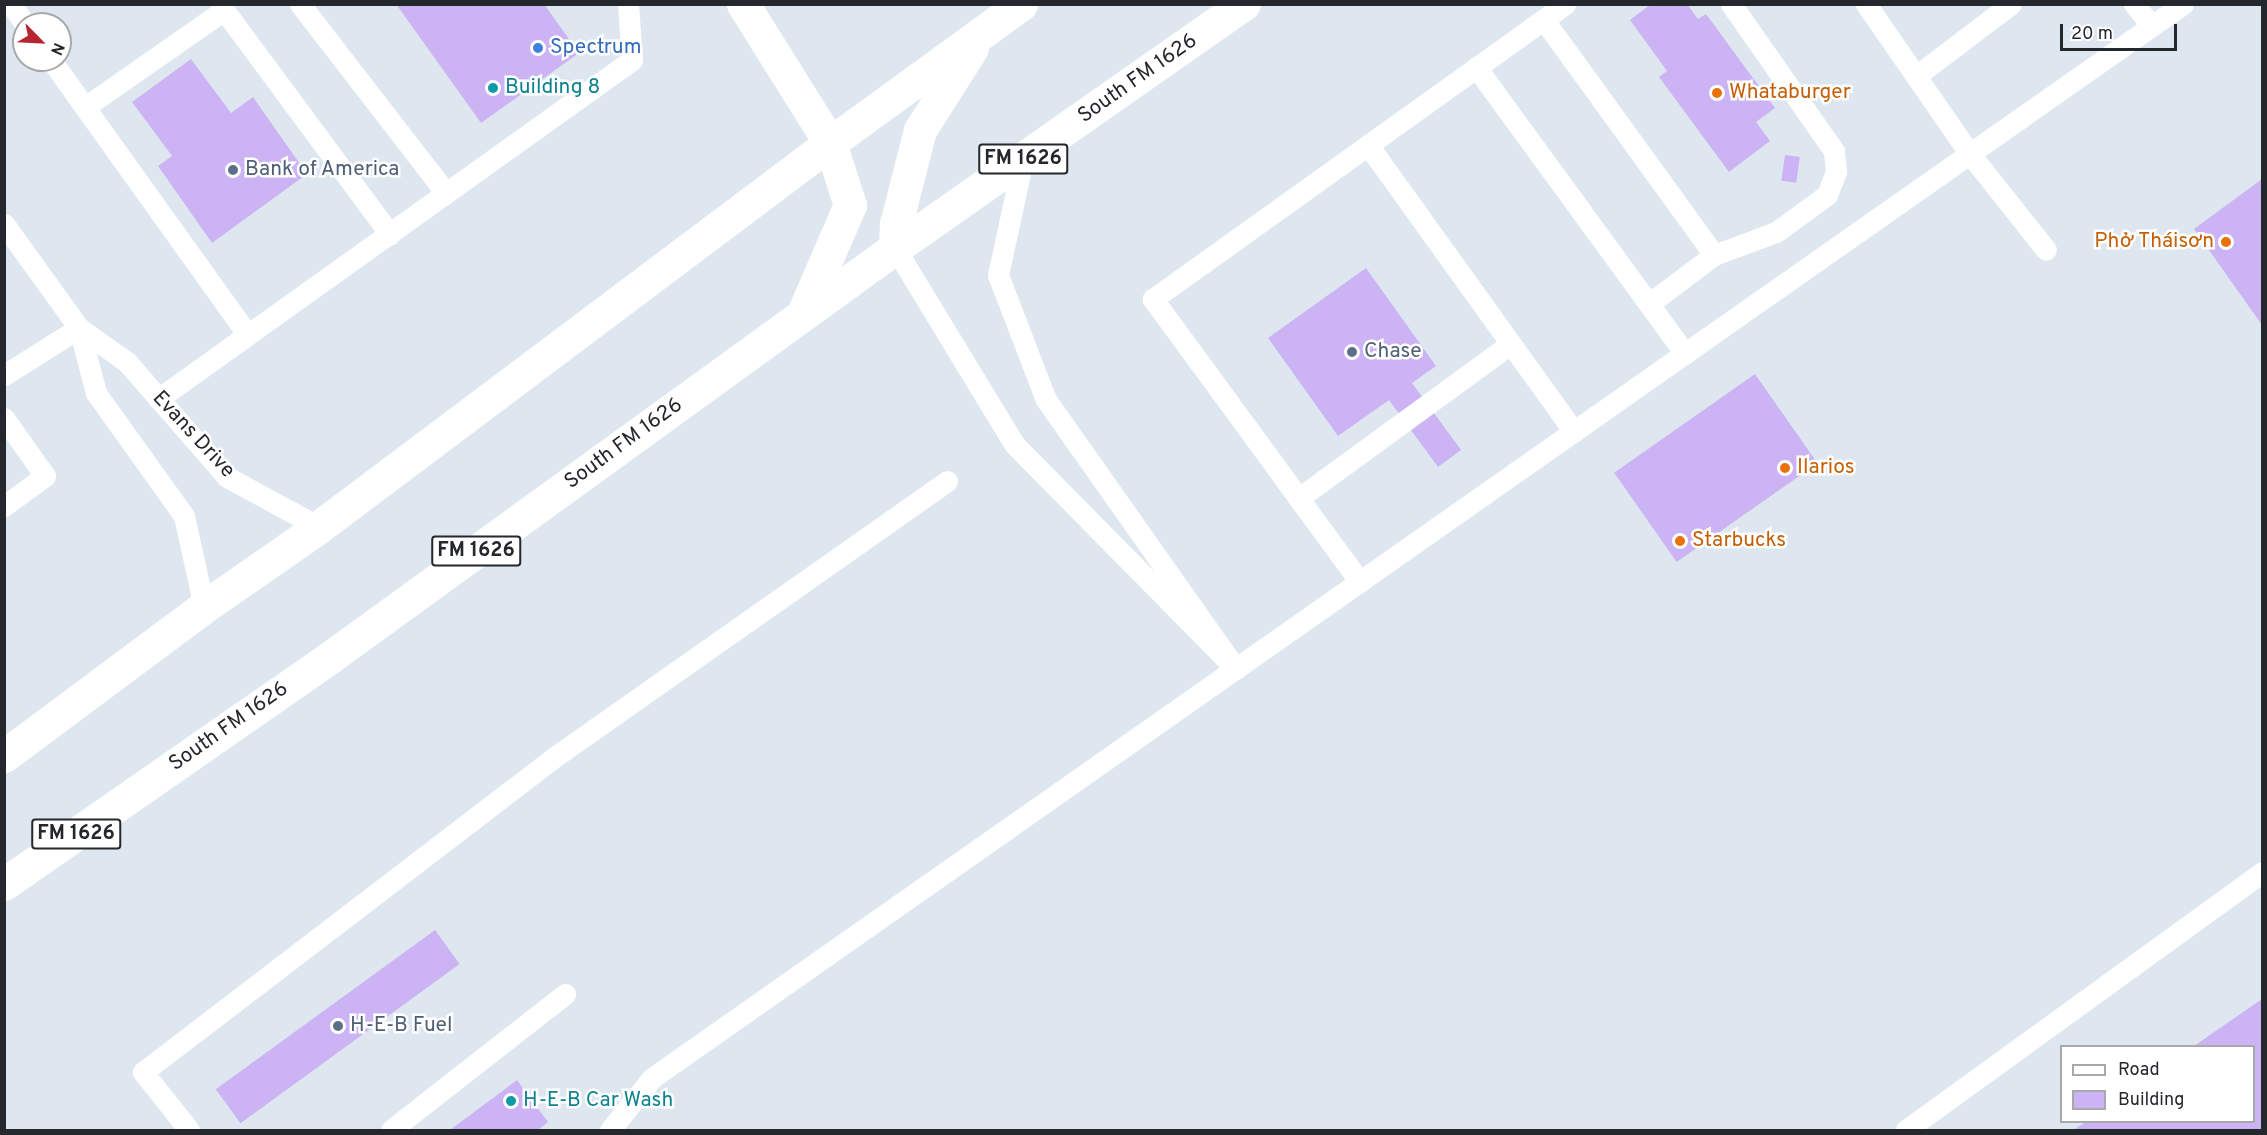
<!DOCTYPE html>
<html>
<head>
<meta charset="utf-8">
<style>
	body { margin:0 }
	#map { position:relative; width:2267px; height:1135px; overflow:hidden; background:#dee7f0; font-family:Overpass,sans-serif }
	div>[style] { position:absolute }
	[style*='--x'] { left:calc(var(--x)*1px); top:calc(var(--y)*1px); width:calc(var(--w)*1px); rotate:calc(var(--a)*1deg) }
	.building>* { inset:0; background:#ccb4f4; transform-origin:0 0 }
	.service>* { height:21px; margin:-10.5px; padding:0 10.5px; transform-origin:10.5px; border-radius:10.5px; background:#fff }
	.minor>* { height:33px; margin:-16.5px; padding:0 16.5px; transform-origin:16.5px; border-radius:16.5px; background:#fff }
	.primary>* { height:33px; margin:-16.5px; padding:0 16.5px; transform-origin:16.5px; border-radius:16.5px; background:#fff }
	.dots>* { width:16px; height:16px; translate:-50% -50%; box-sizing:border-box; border:3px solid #fff; border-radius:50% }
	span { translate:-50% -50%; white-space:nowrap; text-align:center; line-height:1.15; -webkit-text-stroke:5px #fff; paint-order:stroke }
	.shield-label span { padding:2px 4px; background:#fff; border:2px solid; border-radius:4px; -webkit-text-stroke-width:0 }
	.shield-label { font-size:20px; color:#24272b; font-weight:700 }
	.shop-label { font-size:21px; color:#366cbe }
	.left { translate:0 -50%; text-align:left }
	.street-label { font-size:21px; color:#24272b }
	.culture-label { font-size:21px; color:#0d838f }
	.food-label { font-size:21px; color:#c56008 }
	.right { translate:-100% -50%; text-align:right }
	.service-label { font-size:21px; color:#4e5e75 }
	.frame { position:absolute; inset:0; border:6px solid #24272b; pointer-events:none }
	.legend { position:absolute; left:2060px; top:1045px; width:195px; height:78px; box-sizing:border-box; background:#fff; border:2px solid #a7a9aa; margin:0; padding:8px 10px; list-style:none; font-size:18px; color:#24272b }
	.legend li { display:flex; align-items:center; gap:12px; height:30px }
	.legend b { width:30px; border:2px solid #a7a9aa }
	.north { position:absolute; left:12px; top:12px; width:60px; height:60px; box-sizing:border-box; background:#fff; border:2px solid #a7a9aa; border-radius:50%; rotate:114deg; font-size:16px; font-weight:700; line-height:24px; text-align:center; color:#24272b }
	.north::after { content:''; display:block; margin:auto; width:21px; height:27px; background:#b62532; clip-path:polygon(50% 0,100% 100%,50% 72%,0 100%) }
	.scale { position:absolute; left:2060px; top:24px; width:117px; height:27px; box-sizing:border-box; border:3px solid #24272b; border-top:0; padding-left:8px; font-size:18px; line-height:21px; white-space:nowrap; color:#24272b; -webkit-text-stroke:4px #fff; paint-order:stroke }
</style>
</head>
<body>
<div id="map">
	<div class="building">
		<div style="clip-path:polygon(396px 4px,544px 4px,579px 53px,481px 123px)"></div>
		<div style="clip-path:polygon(1651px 4px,1687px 4px,1698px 19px,1706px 14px,1775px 108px,1756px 122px,1770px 141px,1729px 172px,1659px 77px,1667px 71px,1630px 20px)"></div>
		<div style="clip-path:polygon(191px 59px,231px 113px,253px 97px,307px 174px,212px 243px,158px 166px,172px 156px,132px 102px)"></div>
		<div style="left:1785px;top:155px;width:15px;height:26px;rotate:8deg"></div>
		<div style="clip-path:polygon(2262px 179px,2262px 325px,2194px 229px)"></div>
		<div style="clip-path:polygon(1366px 268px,1436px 366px,1412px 383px,1461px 450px,1438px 467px,1389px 400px,1338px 436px,1268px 338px)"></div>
		<div style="left:1755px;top:374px;width:109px;height:172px;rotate:55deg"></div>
		<div style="left:435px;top:930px;width:42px;height:271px;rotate:54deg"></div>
		<div style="clip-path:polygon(2262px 999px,2262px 1130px,2073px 1130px,2086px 1122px,2254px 1122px,2254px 1046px,2194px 1046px)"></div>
		<div style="clip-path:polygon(517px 1080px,548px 1122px,538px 1130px,450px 1130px)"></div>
	</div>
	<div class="service">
		<div style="--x:11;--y:4;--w:24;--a:55"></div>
		<div style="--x:300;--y:4;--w:239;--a:52.3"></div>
		<div style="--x:1866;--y:4;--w:183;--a:55.3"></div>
		<div style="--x:1970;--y:154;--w:122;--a:51.6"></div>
		<div style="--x:2134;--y:4;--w:28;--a:51"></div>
		<div style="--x:1544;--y:20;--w:290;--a:54.1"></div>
		<div style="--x:51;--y:60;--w:338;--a:54.4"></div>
		<div style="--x:1476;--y:67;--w:355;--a:53.9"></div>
		<div style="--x:1916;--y:76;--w:119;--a:-37.2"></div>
		<div style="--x:85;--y:107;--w:169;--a:-34.9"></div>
		<div style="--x:224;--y:10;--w:279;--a:53.5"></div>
		<div style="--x:1368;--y:145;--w:353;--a:54.3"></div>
		<div style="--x:4;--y:224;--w:128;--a:54.2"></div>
		<div style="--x:79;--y:328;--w:59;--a:35.3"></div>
		<div style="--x:127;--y:362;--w:152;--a:49"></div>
		<div style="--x:227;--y:477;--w:105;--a:28.5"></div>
		<div style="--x:895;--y:248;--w:229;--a:58.7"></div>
		<div style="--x:1014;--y:444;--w:316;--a:45.4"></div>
		<div style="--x:1236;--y:669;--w:329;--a:-125.2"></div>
		<div style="--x:1046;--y:400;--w:134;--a:-111"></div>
		<div style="--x:998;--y:275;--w:119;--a:-77.8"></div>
		<div style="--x:1650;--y:303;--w:80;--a:-36.9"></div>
		<div style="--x:1714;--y:255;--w:66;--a:-20.4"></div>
		<div style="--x:1776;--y:232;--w:63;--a:-36"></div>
		<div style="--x:1827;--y:195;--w:26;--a:-69"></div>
		<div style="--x:1836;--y:171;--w:20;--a:-96"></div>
		<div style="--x:1834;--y:151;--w:179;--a:-125"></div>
		<div style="--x:79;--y:328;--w:67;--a:75.3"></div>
		<div style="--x:96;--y:393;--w:151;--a:54.4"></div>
		<div style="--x:184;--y:516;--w:93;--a:77.6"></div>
		<div style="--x:4;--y:375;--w:89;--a:-32.1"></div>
		<div style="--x:158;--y:399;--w:583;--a:-35.57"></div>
		<div style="--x:632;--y:60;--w:56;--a:-94.1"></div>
		<div style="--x:4;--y:418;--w:71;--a:54.7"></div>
		<div style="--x:45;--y:476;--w:51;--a:143.8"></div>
		<div style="--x:1299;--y:498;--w:261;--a:-36.1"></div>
		<div style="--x:1360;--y:582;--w:351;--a:-126.2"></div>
		<div style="--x:1153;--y:299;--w:507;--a:-35.6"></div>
		<div style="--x:189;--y:1130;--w:74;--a:-128.4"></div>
		<div style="--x:143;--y:1072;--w:520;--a:-37.42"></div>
		<div style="--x:556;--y:756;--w:478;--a:-35.1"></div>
		<div style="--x:391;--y:1130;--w:221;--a:-38"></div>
		<div style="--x:610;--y:1130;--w:67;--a:-51.1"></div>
		<div style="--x:652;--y:1078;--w:1870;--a:-35.05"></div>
		<div style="--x:1906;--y:1130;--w:440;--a:-35.9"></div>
	</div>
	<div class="minor">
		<div style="--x:743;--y:4;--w:164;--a:58"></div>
	</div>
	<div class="primary">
		<div style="--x:895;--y:248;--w:24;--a:-88"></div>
		<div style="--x:896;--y:224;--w:97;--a:-75.7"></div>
		<div style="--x:920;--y:130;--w:97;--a:-57.6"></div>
		<div style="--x:803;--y:313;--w:118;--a:-66.5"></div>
		<div style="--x:850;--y:205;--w:65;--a:-107.9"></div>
		<div style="--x:4;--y:756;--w:249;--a:-36.7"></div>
		<div style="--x:204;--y:607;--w:140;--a:-34.8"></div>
		<div style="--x:319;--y:527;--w:639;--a:-36.92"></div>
		<div style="--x:830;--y:143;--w:236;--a:-36"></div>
		<div style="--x:4;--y:884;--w:396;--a:-34.8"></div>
		<div style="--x:329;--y:658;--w:699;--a:-35.92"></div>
		<div style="--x:895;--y:248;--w:426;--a:-35"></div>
	</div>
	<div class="dots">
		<div style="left:538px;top:48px;background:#3f7fe0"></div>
		<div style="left:493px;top:88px;background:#0f9aa8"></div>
		<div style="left:1717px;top:93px;background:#e8710a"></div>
		<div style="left:233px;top:170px;background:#5c6f8a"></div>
		<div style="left:2226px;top:242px;background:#e8710a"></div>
		<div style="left:1352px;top:352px;background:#5c6f8a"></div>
		<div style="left:1785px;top:468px;background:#e8710a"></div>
		<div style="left:1680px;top:541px;background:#e8710a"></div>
		<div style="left:338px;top:1026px;background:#5c6f8a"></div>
		<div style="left:511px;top:1101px;background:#0f9aa8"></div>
	</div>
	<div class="shield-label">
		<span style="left:1023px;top:159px">FM 1626</span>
		<span style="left:476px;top:551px">FM 1626</span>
		<span style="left:76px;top:834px">FM 1626</span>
	</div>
	<div class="shop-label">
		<span class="left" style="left:550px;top:48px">Spectrum</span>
	</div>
	<div class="street-label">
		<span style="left:1138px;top:79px;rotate:-35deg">South FM 1626</span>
		<span style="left:193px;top:435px;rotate:47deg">Evans Drive</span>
		<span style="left:624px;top:444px;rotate:-36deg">South FM 1626</span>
		<span style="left:229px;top:727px;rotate:-35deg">South FM 1626</span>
	</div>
	<div class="culture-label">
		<span class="left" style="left:505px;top:88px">Building 8</span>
		<span class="left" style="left:523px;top:1101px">H-E-B Car Wash</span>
	</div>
	<div class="food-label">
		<span class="left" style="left:1729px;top:93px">Whataburger</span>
		<span class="right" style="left:2214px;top:242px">Phở Tháisơn</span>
		<span class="left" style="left:1797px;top:468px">Ilarios</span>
		<span class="left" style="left:1692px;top:541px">Starbucks</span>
	</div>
	<div class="service-label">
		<span class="left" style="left:245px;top:170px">Bank of America</span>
		<span class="left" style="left:1364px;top:352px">Chase</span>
		<span class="left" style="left:350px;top:1026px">H-E-B Fuel</span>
	</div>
	<div class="frame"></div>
	<ul class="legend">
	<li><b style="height:8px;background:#fff"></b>Road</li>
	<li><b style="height:16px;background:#ccb4f4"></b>Building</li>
	</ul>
	<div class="north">N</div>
	<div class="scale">20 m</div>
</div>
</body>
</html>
